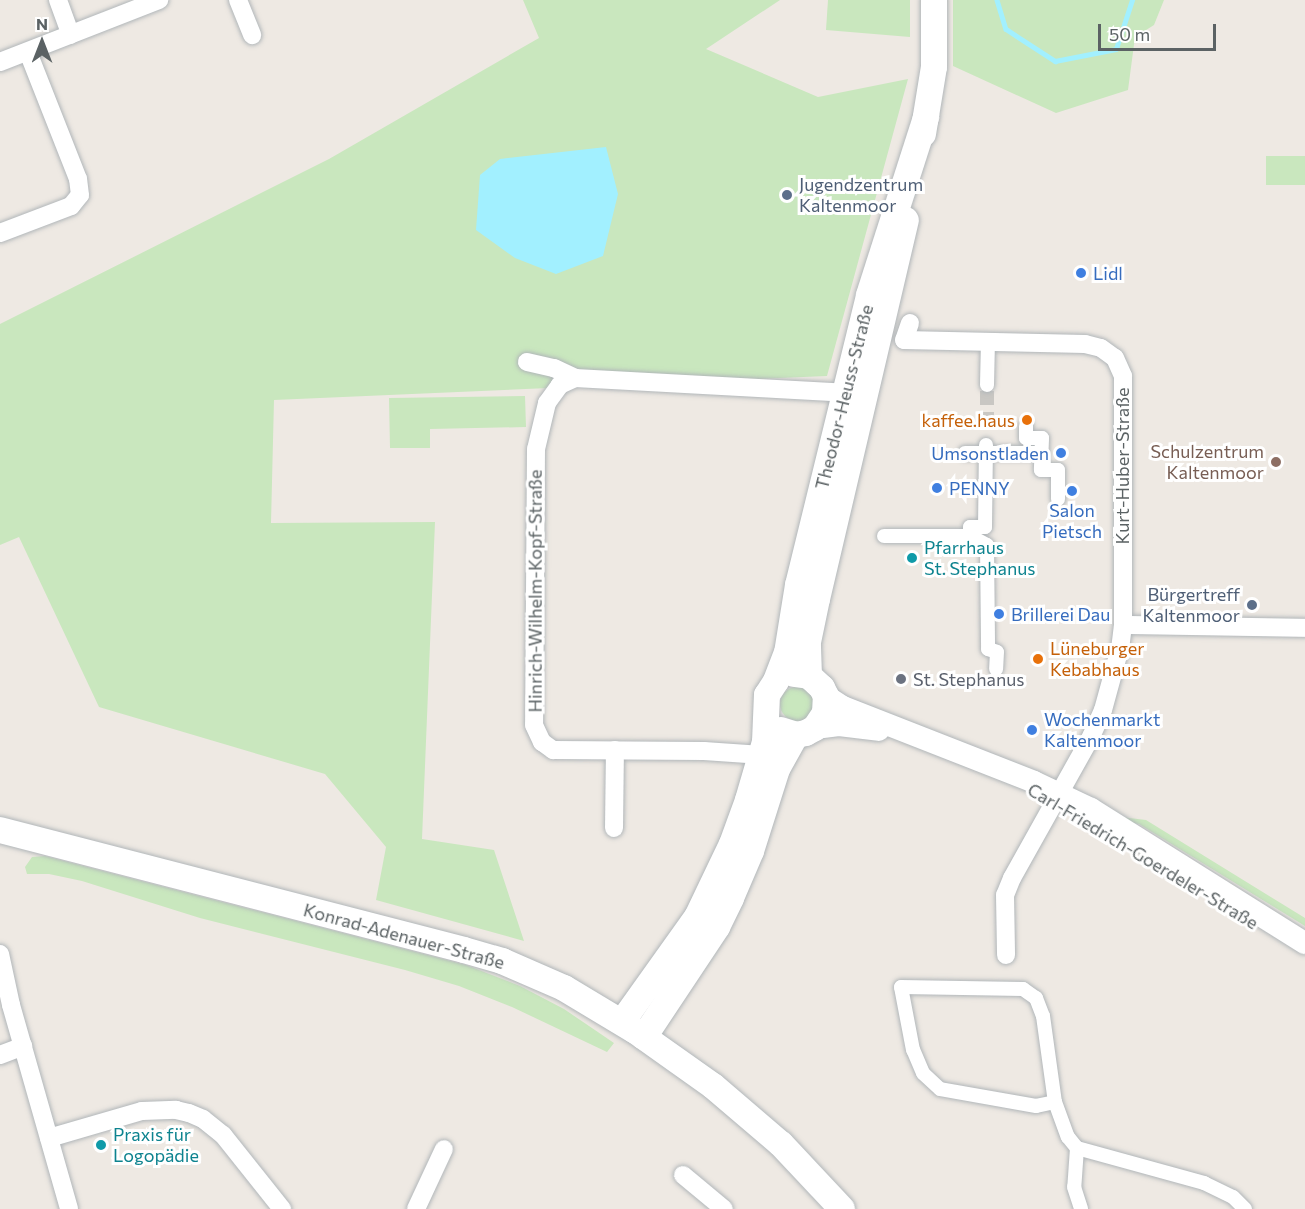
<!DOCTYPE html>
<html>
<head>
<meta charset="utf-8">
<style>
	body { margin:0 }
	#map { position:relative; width:1305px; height:1209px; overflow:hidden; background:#eee9e3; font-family:Commissioner,sans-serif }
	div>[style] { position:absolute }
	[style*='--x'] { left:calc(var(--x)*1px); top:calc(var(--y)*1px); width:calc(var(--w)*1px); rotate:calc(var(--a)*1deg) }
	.green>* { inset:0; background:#c9e7be; transform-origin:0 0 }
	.round { border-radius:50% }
	.water>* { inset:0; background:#a2f0ff }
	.stream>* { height:4.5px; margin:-2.25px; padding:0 2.25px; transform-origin:2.25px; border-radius:2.25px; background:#a2f0ff }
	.pedestrian-tunnel>* { height:14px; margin-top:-7px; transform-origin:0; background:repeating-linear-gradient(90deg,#c9c7c3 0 14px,transparent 0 21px) }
	.roads { filter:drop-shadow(0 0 2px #b1b6b9) drop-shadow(0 0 2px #b1b6b9) }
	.pedestrian>* { height:14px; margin:-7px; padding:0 7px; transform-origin:7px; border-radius:7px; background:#fff }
	.minor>* { height:18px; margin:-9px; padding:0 9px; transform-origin:9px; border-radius:9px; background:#fff }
	.tertiary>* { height:22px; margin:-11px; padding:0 11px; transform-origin:11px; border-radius:11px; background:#fff }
	.secondary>* { height:26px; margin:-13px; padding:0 13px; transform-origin:13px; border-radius:13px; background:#fff }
	.dots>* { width:16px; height:16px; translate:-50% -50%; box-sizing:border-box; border:3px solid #fff; border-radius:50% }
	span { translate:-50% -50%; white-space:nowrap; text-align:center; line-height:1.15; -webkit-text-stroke:6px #fff; paint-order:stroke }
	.service-label { font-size:18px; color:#4e5e75 }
	.left { translate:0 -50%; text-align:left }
	.right { translate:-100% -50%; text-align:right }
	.shop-label { font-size:18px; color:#366cbe }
	.street-label { font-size:18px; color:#5b6264 }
	.food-label { font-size:18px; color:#c56008 }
	.education-label { font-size:18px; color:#785e54 }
	.culture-label { font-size:18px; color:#0d838f }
	.worship-label { font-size:18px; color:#5b616d }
	.north { position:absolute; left:12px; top:12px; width:60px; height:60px; -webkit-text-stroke:4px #fff; paint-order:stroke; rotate:0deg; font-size:16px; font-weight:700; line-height:24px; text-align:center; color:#5b6264 }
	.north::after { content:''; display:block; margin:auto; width:21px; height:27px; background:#5b6264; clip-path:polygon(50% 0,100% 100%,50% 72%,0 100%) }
	.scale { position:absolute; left:1098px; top:24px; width:118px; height:27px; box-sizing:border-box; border:3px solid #5b6264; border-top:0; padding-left:8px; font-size:18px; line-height:21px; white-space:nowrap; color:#5b6264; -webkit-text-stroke:4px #fff; paint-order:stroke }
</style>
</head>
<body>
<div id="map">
	<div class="green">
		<div style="clip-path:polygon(523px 0,780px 0,706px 49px,818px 97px,908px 79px,827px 376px,274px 400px,271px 523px,435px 522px,422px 839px,494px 850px,524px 941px,376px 900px,386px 847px,325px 774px,99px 707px,19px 537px,0 545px,0 324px,329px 159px,539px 38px)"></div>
		<div style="clip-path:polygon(828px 0,910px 0,910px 37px,826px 30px)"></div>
		<div style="clip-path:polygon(953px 0,1164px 0,1154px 25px,1135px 37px,1128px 90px,1056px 113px,953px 66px)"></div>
		<div style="left:1266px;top:156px;width:39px;height:29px"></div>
		<div style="clip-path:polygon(525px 396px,526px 427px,430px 429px,430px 448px,390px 448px,389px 398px)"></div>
		<div class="round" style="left:780px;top:687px;width:34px;height:34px"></div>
		<div style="clip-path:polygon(1121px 817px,1146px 820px,1305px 918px,1305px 926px,1139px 824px,1117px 820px)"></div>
		<div style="clip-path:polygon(45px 856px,466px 965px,520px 986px,564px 1009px,614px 1043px,607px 1052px,512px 1007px,459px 986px,405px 970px,200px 918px,82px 881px,49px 874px,27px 874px,25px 867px,32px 857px)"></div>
	</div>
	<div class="water">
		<div style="clip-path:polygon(606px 147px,618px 194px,603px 256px,556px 274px,515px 258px,476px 230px,480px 175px,500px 159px)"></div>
	</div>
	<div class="stream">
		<div style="--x:997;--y:0;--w:30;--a:73"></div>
		<div style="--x:1006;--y:29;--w:59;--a:33.1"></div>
		<div style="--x:1055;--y:61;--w:62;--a:-11.1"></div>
		<div style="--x:1116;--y:49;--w:52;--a:-71.9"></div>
	</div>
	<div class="pedestrian-tunnel">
		<div style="--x:987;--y:426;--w:41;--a:-90"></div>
	</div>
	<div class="roads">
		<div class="pedestrian">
			<div style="--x:987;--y:385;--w:43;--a:-88.7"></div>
			<div style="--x:1026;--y:426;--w:12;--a:90"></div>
			<div style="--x:1026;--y:438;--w:16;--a:0"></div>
			<div style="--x:1042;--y:438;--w:32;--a:92"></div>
			<div style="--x:1041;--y:470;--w:17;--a:0"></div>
			<div style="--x:1058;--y:470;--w:29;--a:90"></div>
			<div style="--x:965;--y:453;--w:77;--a:0"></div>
			<div style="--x:884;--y:536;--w:86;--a:0"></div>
			<div style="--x:970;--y:536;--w:19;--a:28"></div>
			<div style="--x:987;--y:545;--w:104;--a:89.4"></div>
			<div style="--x:988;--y:649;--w:9;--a:18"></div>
			<div style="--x:997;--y:652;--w:17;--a:93"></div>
			<div style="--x:970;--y:536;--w:9;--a:-90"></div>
			<div style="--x:970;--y:527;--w:15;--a:0"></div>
			<div style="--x:985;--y:527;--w:82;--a:-89.3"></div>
			<div style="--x:1055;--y:1102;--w:19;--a:168"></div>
			<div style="--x:1036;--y:1106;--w:97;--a:-170"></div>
			<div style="--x:940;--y:1089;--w:23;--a:-137"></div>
			<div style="--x:923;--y:1073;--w:25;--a:-113"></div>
			<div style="--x:913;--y:1050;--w:64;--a:-100.8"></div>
			<div style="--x:901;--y:987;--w:122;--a:0.9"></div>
			<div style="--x:1023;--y:989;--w:16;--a:35"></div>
			<div style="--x:1036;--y:998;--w:19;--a:69"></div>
			<div style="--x:1043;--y:1016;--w:87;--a:82.1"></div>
			<div style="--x:1055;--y:1102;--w:37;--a:70"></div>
			<div style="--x:1068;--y:1137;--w:14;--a:51"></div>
			<div style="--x:1077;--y:1148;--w:132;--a:15.4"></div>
			<div style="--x:1204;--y:1183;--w:32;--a:26"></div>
			<div style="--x:1233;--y:1197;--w:17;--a:45"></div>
			<div style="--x:1077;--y:1148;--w:39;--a:94"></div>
			<div style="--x:1074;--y:1187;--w:23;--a:72"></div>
		</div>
		<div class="minor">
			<div style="--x:58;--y:0;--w:37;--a:70"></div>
			<div style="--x:238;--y:0;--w:38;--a:68"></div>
			<div style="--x:0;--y:62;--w:171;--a:-21.3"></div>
			<div style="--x:0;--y:233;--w:76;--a:-20.8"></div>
			<div style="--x:71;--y:206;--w:14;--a:-51"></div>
			<div style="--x:80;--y:195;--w:16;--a:-97"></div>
			<div style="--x:78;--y:179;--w:136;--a:-111.5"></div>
			<div style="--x:910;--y:323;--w:18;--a:109"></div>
			<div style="--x:904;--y:340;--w:181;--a:1.3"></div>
			<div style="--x:1085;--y:344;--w:16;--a:14"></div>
			<div style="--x:1101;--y:348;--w:17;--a:36"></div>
			<div style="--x:1115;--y:358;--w:20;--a:66"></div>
			<div style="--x:1123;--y:376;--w:249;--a:90"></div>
			<div style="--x:1123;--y:625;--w:23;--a:97"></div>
			<div style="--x:1120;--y:648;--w:64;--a:105.3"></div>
			<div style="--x:1103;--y:710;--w:27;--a:114"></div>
			<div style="--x:1092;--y:735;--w:164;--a:119.2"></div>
			<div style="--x:1012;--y:878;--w:18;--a:112"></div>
			<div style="--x:1005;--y:895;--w:60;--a:89"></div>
			<div style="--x:527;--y:362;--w:28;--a:13"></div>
			<div style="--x:554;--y:368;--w:23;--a:25"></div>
			<div style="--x:575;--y:378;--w:280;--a:3.1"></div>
			<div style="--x:575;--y:378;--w:17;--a:155"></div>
			<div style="--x:560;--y:385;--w:22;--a:126"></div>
			<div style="--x:547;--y:403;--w:47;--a:103.4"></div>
			<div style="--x:536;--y:449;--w:276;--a:90.4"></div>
			<div style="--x:534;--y:725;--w:19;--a:65"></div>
			<div style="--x:542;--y:742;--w:14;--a:36"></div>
			<div style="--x:553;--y:750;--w:151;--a:0.4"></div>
			<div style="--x:704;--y:751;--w:58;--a:3.9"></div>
			<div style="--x:1123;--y:625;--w:182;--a:0.9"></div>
			<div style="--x:614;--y:828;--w:78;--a:-89.3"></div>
			<div style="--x:0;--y:954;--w:52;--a:77.8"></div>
			<div style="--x:11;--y:1005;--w:212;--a:74.1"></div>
			<div style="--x:0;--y:1055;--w:25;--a:-21"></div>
			<div style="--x:49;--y:1138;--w:97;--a:-16.2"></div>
			<div style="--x:142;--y:1111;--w:34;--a:-2"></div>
			<div style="--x:176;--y:1110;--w:13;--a:13"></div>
			<div style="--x:189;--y:1113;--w:15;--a:23"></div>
			<div style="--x:203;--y:1119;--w:26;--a:39"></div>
			<div style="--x:223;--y:1135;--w:95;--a:51.4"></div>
			<div style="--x:683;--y:1175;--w:53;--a:39.7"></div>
			<div style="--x:416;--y:1209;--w:66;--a:-65"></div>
		</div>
		<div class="tertiary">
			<div style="--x:826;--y:696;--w:20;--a:33"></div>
			<div style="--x:843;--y:707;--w:205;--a:21.4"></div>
			<div style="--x:1034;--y:782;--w:63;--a:25.3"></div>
			<div style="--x:1091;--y:809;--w:252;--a:32.1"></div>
			<div style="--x:815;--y:728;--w:24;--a:-7"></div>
			<div style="--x:839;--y:725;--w:40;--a:7.1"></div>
		</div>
		<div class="secondary">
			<div style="--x:923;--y:134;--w:68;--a:-80.7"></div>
			<div style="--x:934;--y:67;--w:67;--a:-90"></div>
			<div style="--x:809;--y:676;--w:34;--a:-92"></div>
			<div style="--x:808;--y:642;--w:44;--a:-78.2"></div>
			<div style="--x:817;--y:599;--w:389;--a:-76.8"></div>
			<div style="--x:781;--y:730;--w:16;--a:18"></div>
			<div style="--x:796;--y:735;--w:10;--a:-11"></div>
			<div style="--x:806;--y:733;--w:10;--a:-29"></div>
			<div style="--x:815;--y:728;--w:18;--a:-56"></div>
			<div style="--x:825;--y:713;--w:17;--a:-87"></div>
			<div style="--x:826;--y:696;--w:9;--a:-117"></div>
			<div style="--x:822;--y:688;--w:18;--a:-137"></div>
			<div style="--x:809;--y:676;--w:15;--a:-172"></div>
			<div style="--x:0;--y:830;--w:479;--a:14.5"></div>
			<div style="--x:464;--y:950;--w:40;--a:16"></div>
			<div style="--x:502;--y:961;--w:68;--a:23.5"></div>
			<div style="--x:564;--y:988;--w:82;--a:31"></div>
			<div style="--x:634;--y:1030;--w:97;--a:35.3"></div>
			<div style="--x:713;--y:1086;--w:89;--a:40.5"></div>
			<div style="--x:781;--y:1144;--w:89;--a:46.8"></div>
			<div style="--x:622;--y:1022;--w:129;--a:-54.5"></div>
			<div style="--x:697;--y:917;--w:81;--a:-64.4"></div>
			<div style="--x:732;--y:844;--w:47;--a:-70"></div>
			<div style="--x:748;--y:800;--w:60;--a:-73.7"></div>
			<div style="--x:765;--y:742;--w:47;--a:-87.6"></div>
			<div style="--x:767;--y:695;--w:17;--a:-57"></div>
			<div style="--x:776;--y:681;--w:30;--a:-69"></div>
			<div style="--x:787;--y:653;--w:69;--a:-80.8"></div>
			<div style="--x:798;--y:585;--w:299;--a:-76.2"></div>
			<div style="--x:869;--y:295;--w:187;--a:-72.2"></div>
			<div style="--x:644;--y:1037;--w:132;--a:-56.4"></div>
			<div style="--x:717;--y:927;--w:32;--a:-64"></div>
			<div style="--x:731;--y:898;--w:51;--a:-66.9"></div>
			<div style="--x:751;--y:851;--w:86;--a:-72.4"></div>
			<div style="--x:777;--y:769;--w:39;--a:-61"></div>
		</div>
	</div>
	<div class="dots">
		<div style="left:787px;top:195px;background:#5c6f8a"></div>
		<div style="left:1081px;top:273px;background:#3f7fe0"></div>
		<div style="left:1027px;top:420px;background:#e8710a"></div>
		<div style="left:1061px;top:453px;background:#3f7fe0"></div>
		<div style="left:1276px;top:462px;background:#8d6e63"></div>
		<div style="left:937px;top:488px;background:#3f7fe0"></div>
		<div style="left:1072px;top:491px;background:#3f7fe0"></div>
		<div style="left:912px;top:558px;background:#0f9aa8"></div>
		<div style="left:1252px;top:605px;background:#5c6f8a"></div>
		<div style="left:999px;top:614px;background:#3f7fe0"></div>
		<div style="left:1038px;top:659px;background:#e8710a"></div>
		<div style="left:901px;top:679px;background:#6b7280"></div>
		<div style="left:1032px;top:730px;background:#3f7fe0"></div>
		<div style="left:101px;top:1145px;background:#0f9aa8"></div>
	</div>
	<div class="service-label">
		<span class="left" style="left:799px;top:195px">Jugendzentrum<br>Kaltenmoor</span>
		<span class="right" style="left:1240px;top:605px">Bürgertreff<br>Kaltenmoor</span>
	</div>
	<div class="shop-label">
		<span class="left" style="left:1093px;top:273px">Lidl</span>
		<span class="right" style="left:1049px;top:453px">Umsonstladen</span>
		<span class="left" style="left:949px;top:488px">PENNY</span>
		<span style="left:1072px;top:521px">Salon<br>Pietsch</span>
		<span class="left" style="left:1011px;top:614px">Brillerei Dau</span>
		<span class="left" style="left:1044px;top:730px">Wochenmarkt<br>Kaltenmoor</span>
	</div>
	<div class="street-label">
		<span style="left:844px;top:397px;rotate:-76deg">Theodor-Heuss-Straße</span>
		<span style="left:1122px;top:466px;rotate:-90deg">Kurt-Huber-Straße</span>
		<span style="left:535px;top:591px;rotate:-90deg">Hinrich-Wilhelm-Kopf-Straße</span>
		<span style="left:1143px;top:856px;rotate:31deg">Carl-Friedrich-Goerdeler-Straße</span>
		<span style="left:404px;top:936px;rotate:15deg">Konrad-Adenauer-Straße</span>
	</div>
	<div class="food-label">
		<span class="right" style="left:1015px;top:420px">kaffee.haus</span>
		<span class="left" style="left:1050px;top:659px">Lüneburger<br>Kebabhaus</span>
	</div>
	<div class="education-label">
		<span class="right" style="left:1264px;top:462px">Schulzentrum<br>Kaltenmoor</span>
	</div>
	<div class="culture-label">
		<span class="left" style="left:924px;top:558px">Pfarrhaus<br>St. Stephanus</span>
		<span class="left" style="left:113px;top:1145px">Praxis für<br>Logopädie</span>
	</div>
	<div class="worship-label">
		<span class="left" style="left:913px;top:679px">St. Stephanus</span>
	</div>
	<div class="north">N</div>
	<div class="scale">50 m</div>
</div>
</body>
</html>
